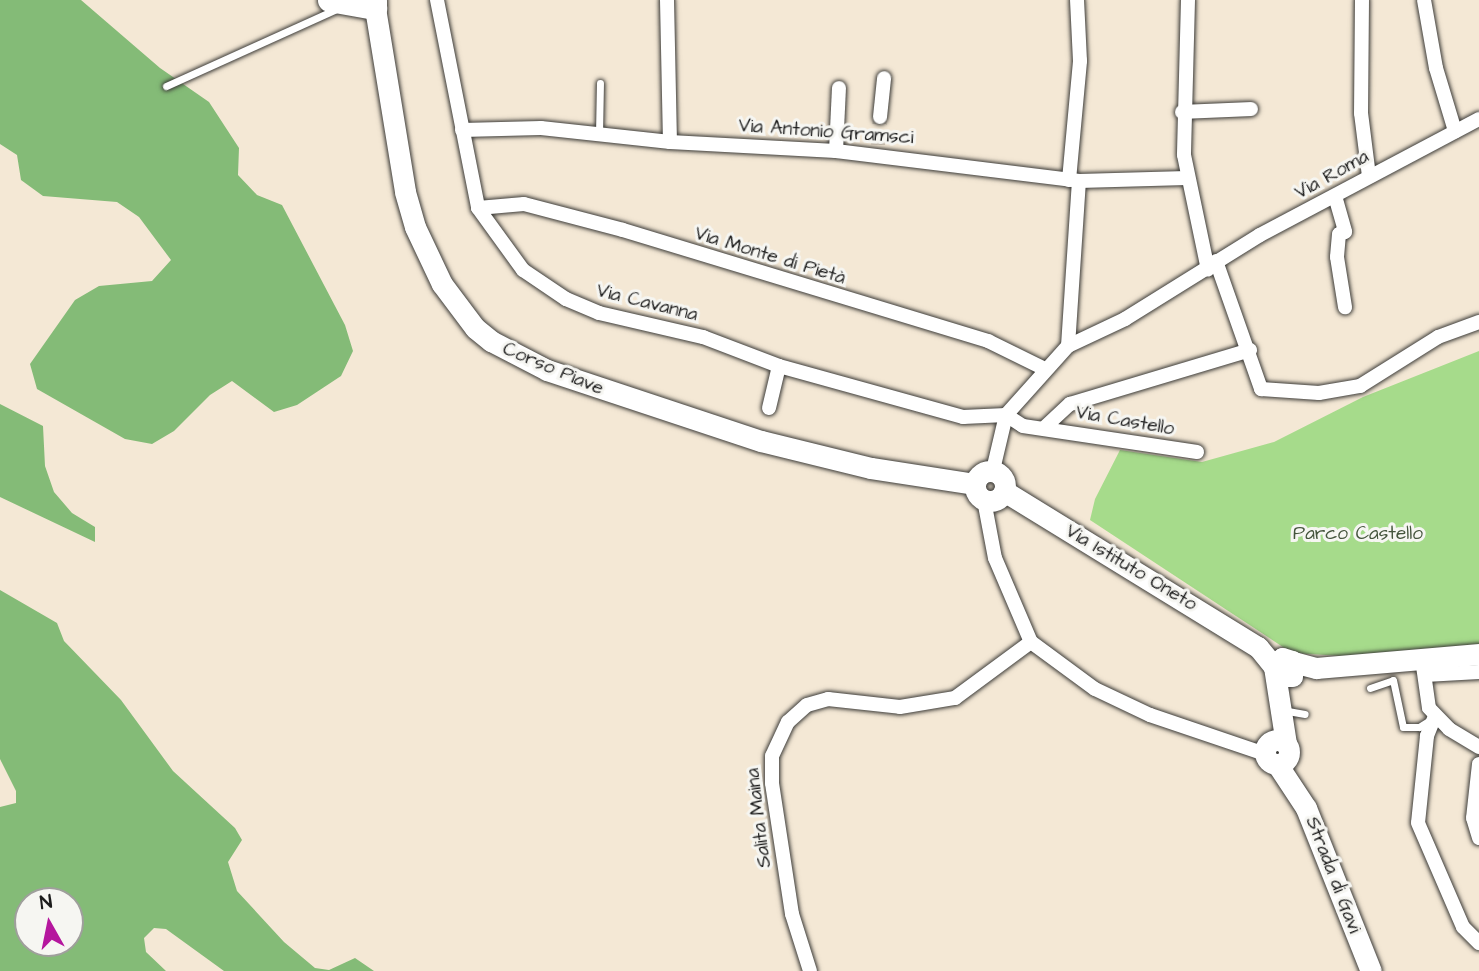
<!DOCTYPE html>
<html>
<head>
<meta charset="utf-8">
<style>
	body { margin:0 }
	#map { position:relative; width:1479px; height:971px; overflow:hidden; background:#f4e8d5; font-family:"Architects Daughter",sans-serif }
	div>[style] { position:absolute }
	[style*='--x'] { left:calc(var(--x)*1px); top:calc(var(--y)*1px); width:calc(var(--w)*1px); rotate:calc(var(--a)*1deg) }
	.green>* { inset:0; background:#a6db8b }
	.forest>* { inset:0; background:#84bb77 }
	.street-tunnel>* { height:14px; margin-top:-7px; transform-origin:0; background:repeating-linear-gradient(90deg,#c9bfb0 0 14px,transparent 0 21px) }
	.roads { filter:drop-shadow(0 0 2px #3c3b38) drop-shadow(0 0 2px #3c3b38) }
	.lane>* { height:7px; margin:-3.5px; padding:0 3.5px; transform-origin:3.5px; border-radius:3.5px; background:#fff }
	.street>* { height:14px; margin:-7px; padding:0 7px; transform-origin:7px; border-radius:7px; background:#fff }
	.secondary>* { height:21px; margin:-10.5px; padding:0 10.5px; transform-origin:10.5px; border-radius:10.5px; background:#fff }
	.secondary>.ring { margin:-10.5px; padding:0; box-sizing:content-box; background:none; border:21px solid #fff; border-radius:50% }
	.primary>* { height:23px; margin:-11.5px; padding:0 11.5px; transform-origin:11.5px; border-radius:11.5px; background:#fff }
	span { translate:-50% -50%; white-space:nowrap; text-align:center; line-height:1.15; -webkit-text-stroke:6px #f6f6f2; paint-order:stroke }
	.street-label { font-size:19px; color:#1c1c1c }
	.park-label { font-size:19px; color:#45553d }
	.north { position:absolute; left:14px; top:887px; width:70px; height:70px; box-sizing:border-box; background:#f6f6f2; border:2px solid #9f9f9c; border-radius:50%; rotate:351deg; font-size:19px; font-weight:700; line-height:28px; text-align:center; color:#1c1c1c }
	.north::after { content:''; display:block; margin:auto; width:24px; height:32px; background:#b5179e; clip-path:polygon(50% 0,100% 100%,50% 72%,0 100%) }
</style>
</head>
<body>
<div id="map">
	<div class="green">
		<div style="clip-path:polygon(1479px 351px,1479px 644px,1343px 656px,1292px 653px,1090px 520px,1095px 499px,1120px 450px,1202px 462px,1274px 442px,1363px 397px)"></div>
	</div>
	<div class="forest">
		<div style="clip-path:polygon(0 0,81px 0,160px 68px,209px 102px,239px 148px,238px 175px,257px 195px,282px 205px,345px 325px,353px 351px,341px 376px,297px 405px,274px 412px,232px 381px,210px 395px,174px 431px,152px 444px,125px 439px,37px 389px,30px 364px,75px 300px,99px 286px,152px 281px,171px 260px,139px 217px,117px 202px,43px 196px,21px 180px,17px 155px,0 144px)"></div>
		<div style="clip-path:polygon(0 404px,43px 426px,45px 466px,54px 492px,72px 513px,95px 527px,95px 542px,0 497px)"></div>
		<div style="clip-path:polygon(evenodd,0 590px,57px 623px,64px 641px,121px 700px,173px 771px,235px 828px,242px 840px,228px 862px,237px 891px,284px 942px,315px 968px,329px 970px,355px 958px,374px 971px,224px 971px,166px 929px,154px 928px,144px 938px,146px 952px,166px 971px,0 971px,0 807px,16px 803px,16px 791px,0 759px,0 590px,28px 901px,70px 901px,70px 943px,28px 943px,28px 901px)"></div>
	</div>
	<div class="street-tunnel">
		<div style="--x:878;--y:145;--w:28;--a:-86"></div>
	</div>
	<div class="roads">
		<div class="lane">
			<div style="--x:166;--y:86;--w:192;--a:-24.3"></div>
			<div style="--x:599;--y:134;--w:51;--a:-88.9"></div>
			<div style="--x:1370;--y:688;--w:24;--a:-19"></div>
			<div style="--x:1393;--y:680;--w:48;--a:78"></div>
			<div style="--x:1403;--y:727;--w:16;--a:0"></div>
			<div style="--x:1419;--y:727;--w:15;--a:-32"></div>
			<div style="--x:1282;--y:710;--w:23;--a:10"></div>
		</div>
		<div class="street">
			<div style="--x:437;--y:0;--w:212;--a:78.8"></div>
			<div style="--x:478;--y:208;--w:77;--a:54"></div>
			<div style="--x:523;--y:270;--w:52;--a:34"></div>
			<div style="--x:566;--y:299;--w:36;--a:23"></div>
			<div style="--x:599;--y:313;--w:107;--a:13"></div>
			<div style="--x:703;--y:337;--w:81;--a:20.9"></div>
			<div style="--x:779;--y:366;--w:191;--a:15.5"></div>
			<div style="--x:963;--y:417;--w:43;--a:-2.7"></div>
			<div style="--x:1006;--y:415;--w:93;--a:-48.1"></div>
			<div style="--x:1068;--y:346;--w:63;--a:-25.3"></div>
			<div style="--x:1125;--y:319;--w:159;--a:-31.9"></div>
			<div style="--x:1260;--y:235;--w:248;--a:-27.9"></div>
			<div style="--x:667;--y:0;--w:142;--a:88.8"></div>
			<div style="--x:1188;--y:0;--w:155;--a:91.5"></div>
			<div style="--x:1184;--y:155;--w:117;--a:78.2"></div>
			<div style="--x:1362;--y:0;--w:113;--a:90.5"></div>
			<div style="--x:1361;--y:113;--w:64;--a:82.8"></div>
			<div style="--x:1424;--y:0;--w:69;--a:80"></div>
			<div style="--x:1436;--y:68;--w:66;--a:73.2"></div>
			<div style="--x:1182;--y:112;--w:69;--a:-2.5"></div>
			<div style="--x:880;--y:117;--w:39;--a:-84"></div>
			<div style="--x:462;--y:130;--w:79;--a:-1.5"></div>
			<div style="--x:541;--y:128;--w:130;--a:6.2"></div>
			<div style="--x:670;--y:142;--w:166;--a:3.1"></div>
			<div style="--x:836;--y:151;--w:245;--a:7"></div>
			<div style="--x:1079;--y:181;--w:108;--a:-1.6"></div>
			<div style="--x:836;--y:151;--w:63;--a:-87.3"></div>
			<div style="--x:1069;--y:180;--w:120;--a:-84.7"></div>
			<div style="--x:1080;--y:61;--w:61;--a:-92.8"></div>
			<div style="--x:1335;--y:196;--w:37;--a:74"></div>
			<div style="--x:1345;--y:232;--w:6;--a:162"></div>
			<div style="--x:1339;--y:234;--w:23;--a:95"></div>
			<div style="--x:1337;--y:257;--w:51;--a:80.9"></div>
			<div style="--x:478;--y:208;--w:46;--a:-5"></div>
			<div style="--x:524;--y:204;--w:102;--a:14.7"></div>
			<div style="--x:623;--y:230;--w:382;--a:16.9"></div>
			<div style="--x:988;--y:341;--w:64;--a:26.2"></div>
			<div style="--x:1216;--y:261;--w:136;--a:70.6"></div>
			<div style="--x:1261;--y:389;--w:58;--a:3.9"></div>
			<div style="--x:1319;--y:393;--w:42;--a:-9.7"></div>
			<div style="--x:1360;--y:386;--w:92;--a:-32.1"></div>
			<div style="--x:1438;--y:337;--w:44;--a:-20.1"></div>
			<div style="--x:1068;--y:346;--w:165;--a:-86.2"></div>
			<div style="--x:769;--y:408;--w:43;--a:-76.6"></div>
			<div style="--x:1045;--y:427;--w:34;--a:-43"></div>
			<div style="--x:1070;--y:404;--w:188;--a:-16.7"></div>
			<div style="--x:993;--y:470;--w:57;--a:-76.7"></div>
			<div style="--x:1006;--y:415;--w:20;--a:33"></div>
			<div style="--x:1023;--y:426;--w:176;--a:8.5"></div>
			<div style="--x:984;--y:500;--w:59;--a:79.3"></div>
			<div style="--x:995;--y:558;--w:91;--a:66.8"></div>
			<div style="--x:1031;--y:642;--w:79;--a:36.3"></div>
			<div style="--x:1095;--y:689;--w:61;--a:25.3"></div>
			<div style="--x:1150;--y:715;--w:121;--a:18.7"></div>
			<div style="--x:1422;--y:659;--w:49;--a:81.9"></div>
			<div style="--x:1429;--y:708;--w:29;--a:46"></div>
			<div style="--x:1449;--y:729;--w:35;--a:31"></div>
			<div style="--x:1425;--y:675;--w:54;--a:-3.2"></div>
			<div style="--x:1435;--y:716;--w:22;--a:112"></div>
			<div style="--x:1427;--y:736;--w:87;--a:95.9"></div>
			<div style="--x:1418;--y:823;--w:113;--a:66.6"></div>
			<div style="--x:1463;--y:927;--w:23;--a:45"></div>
			<div style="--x:1479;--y:764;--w:54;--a:96.3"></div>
			<div style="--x:1473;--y:818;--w:21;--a:73"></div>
			<div style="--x:810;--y:971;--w:60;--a:-107.5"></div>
			<div style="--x:792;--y:914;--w:133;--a:-98.7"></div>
			<div style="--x:772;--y:783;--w:27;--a:-90"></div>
			<div style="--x:772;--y:756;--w:38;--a:-65"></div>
			<div style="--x:788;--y:722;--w:25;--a:-42"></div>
			<div style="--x:807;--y:705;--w:22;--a:-16"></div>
			<div style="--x:828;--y:699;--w:72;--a:6.3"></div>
			<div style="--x:900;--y:707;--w:56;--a:-9.3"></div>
			<div style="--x:955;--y:698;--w:94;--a:-36.4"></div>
		</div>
		<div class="secondary">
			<div style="--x:375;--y:8;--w:186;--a:80.7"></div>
			<div style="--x:405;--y:192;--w:36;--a:74"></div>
			<div style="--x:415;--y:227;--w:63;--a:64.7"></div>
			<div style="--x:442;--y:284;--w:55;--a:53.1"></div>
			<div style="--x:475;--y:328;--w:21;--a:39"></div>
			<div style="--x:491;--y:341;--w:63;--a:27.4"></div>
			<div style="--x:547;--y:370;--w:225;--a:18.4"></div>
			<div style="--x:761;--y:441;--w:113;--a:13.8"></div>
			<div style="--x:871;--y:468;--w:104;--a:8.8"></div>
			<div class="ring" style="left:975px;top:471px;width:9px;height:9px"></div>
			<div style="--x:1004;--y:491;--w:298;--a:31.6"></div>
			<div style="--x:1258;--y:647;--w:26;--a:51"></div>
			<div style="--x:1293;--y:662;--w:24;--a:15"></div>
			<div style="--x:1316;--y:668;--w:164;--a:-4.9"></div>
			<div style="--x:1277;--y:676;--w:15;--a:0"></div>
			<div style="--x:1292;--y:676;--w:15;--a:-90"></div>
			<div style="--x:1292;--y:661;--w:10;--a:-163"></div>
			<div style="--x:1282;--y:658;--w:12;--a:132"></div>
			<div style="--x:1274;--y:667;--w:78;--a:81.1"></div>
			<div class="ring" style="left:1265px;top:740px;width:3px;height:3px"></div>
			<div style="--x:1277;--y:764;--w:53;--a:56.6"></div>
			<div style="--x:1306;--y:808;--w:175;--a:68.3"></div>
		</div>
		<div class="primary">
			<div style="--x:329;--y:0;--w:47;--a:9.9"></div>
			<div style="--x:375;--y:8;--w:8;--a:-90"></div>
		</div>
	</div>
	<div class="street-label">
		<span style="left:826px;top:132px;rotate:4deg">Via Antonio Gramsci</span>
		<span style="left:1332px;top:175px;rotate:-29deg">Via Roma</span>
		<span style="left:770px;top:256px;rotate:17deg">Via Monte di Pietà</span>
		<span style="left:647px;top:303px;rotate:14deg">Via Cavanna</span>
		<span style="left:553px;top:369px;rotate:23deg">Corso Piave</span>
		<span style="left:1125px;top:421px;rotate:10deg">Via Castello</span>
		<span style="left:1131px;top:568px;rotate:31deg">Via Istituto Oneto</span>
		<span style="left:759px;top:818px;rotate:-97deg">Salita Maina</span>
		<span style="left:1333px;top:875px;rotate:69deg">Strada di Gavi</span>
	</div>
	<div class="park-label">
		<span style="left:1358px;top:534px">Parco Castello</span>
	</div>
	<div class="north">N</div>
</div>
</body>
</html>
